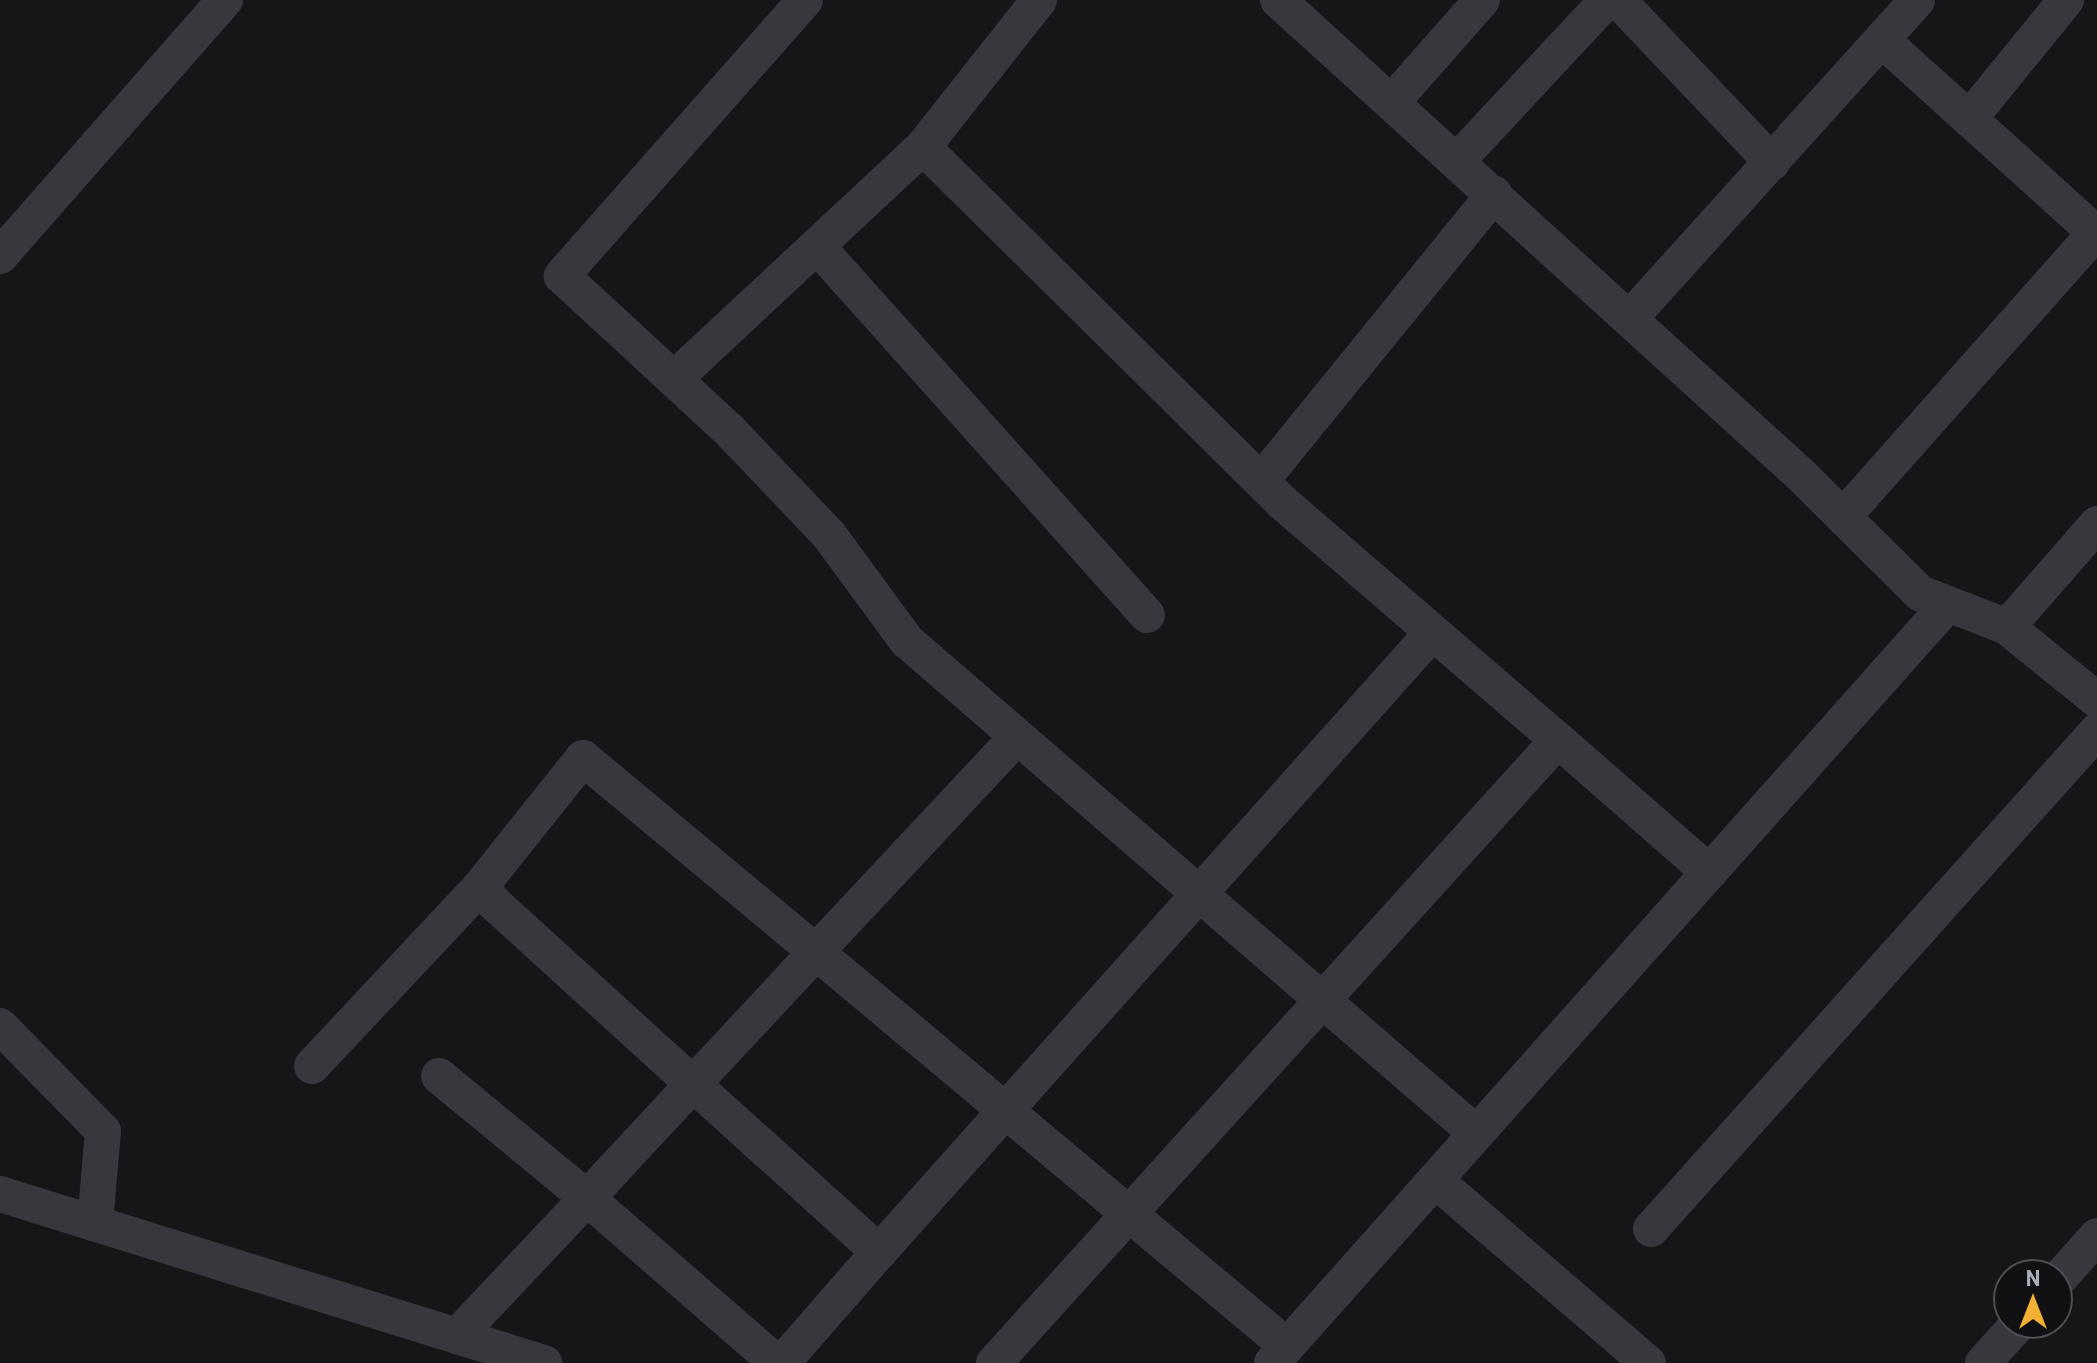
<!DOCTYPE html>
<html>
<head>
<meta charset="utf-8">
<style>
	body { margin:0 }
	#map { position:relative; width:2097px; height:1363px; overflow:hidden; background:#161618; font-family:Barlow,sans-serif }
	div>[style] { position:absolute }
	[style*='--x'] { left:calc(var(--x)*1px); top:calc(var(--y)*1px); width:calc(var(--w)*1px); rotate:calc(var(--a)*1deg) }
	.minor>* { height:36px; margin:-18px; padding:0 18px; transform-origin:18px; border-radius:18px; background:#37383d }
	span { translate:-50% -50%; white-space:nowrap; text-align:center; line-height:1.15; -webkit-text-stroke:7px #111113; paint-order:stroke }
	.north { position:absolute; left:1993px; top:1259px; width:80px; height:80px; box-sizing:border-box; background:#111113; border:2px solid #4d4f55; border-radius:50%; rotate:0deg; font-size:22px; font-weight:700; line-height:32px; text-align:center; color:#a8adb8 }
	.north::after { content:''; display:block; margin:auto; width:28px; height:36px; background:#f2b134; clip-path:polygon(50% 0,100% 100%,50% 72%,0 100%) }
</style>
</head>
<body>
<div id="map">
	<div class="minor">
		<div style="--x:805;--y:0;--w:368;--a:131.4"></div>
		<div style="--x:562;--y:276;--w:229;--a:42.7"></div>
		<div style="--x:730;--y:431;--w:144;--a:46.4"></div>
		<div style="--x:829;--y:535;--w:132;--a:53.7"></div>
		<div style="--x:907;--y:641;--w:752;--a:40.85"></div>
		<div style="--x:1039;--y:0;--w:187;--a:128.3"></div>
		<div style="--x:923;--y:147;--w:505;--a:44.68"></div>
		<div style="--x:1282;--y:502;--w:364;--a:40.8"></div>
		<div style="--x:1278;--y:0;--w:707;--a:42.25"></div>
		<div style="--x:1801;--y:475;--w:168;--a:44.8"></div>
		<div style="--x:1920;--y:593;--w:93;--a:21.3"></div>
		<div style="--x:1618;--y:0;--w:224;--a:46.5"></div>
		<div style="--x:1882;--y:40;--w:290;--a:42.1"></div>
		<div style="--x:1392;--y:102;--w:136;--a:-48.6"></div>
		<div style="--x:1969;--y:119;--w:154;--a:-50.8"></div>
		<div style="--x:1458;--y:160;--w:219;--a:-47"></div>
		<div style="--x:817;--y:246;--w:495;--a:48.2"></div>
		<div style="--x:0;--y:256;--w:341;--a:-48.7"></div>
		<div style="--x:1630;--y:318;--w:428;--a:-47.9"></div>
		<div style="--x:674;--y:379;--w:340;--a:-43"></div>
		<div style="--x:1261;--y:481;--w:370;--a:-50.9"></div>
		<div style="--x:1843;--y:517;--w:383;--a:-48.4"></div>
		<div style="--x:2097;--y:524;--w:137;--a:131.1"></div>
		<div style="--x:2007;--y:627;--w:116;--a:39"></div>
		<div style="--x:1017;--y:737;--w:294;--a:133.1"></div>
		<div style="--x:816;--y:952;--w:614;--a:39.91"></div>
		<div style="--x:0;--y:1026;--w:147;--a:45.6"></div>
		<div style="--x:103;--y:1131;--w:93;--a:94.9"></div>
		<div style="--x:312;--y:1066;--w:247;--a:-46.8"></div>
		<div style="--x:439;--y:1076;--w:192;--a:39.5"></div>
		<div style="--x:587;--y:1198;--w:252;--a:41"></div>
		<div style="--x:1435;--y:1180;--w:281;--a:40.7"></div>
		<div style="--x:0;--y:1194;--w:570;--a:17.26"></div>
		<div style="--x:1651;--y:1229;--w:669;--a:-48.15"></div>
		<div style="--x:2057;--y:1281;--w:60;--a:-48.4"></div>
		<div style="--x:457;--y:1336;--w:190;--a:-46.7"></div>
		<div style="--x:587;--y:1198;--w:156;--a:-47.1"></div>
		<div style="--x:693;--y:1084;--w:180;--a:-47"></div>
		<div style="--x:816;--y:952;--w:303;--a:-140.2"></div>
		<div style="--x:583;--y:758;--w:164;--a:128.6"></div>
		<div style="--x:481;--y:886;--w:21;--a:53"></div>
		<div style="--x:494;--y:903;--w:269;--a:42.3"></div>
		<div style="--x:693;--y:1084;--w:251;--a:42.1"></div>
		<div style="--x:879;--y:1252;--w:831;--a:-48.22"></div>
		<div style="--x:782;--y:1363;--w:147;--a:-48.9"></div>
		<div style="--x:994;--y:1363;--w:840;--a:-47.85"></div>
		<div style="--x:1558;--y:740;--w:201;--a:41.2"></div>
		<div style="--x:1272;--y:1363;--w:1016;--a:-48.31"></div>
		<div style="--x:1983;--y:1363;--w:54;--a:-48"></div>
	</div>
	<div class="north">N</div>
</div>
</body>
</html>
